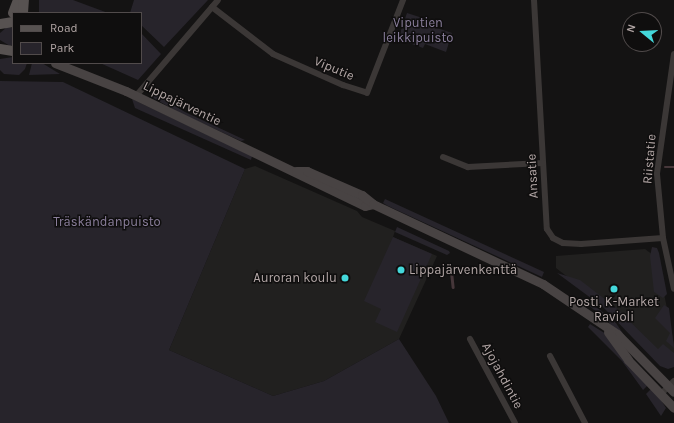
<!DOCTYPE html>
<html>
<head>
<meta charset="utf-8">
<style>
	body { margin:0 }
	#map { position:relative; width:674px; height:423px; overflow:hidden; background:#141313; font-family:Karla,sans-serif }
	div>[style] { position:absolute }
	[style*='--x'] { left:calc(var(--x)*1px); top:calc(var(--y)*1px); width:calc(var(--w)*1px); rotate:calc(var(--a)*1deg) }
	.built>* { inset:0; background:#21201f }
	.green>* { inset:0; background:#27242b }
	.stream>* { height:2.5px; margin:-1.25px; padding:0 1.25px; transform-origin:1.25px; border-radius:1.25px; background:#46373a }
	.street>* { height:6px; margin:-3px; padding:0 3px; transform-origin:3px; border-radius:3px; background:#3b3736 }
	.secondary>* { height:9px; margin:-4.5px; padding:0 4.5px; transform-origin:4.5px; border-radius:4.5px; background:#484343 }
	.primary>* { height:10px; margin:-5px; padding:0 5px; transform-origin:5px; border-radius:5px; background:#575251 }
	.dots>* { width:11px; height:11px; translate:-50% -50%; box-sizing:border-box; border:2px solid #0f0e0e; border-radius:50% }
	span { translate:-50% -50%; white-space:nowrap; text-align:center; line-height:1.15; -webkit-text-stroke:3px #0f0e0e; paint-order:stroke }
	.park-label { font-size:13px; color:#8b7f9c }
	.street-label { font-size:13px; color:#b3a7a6 }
	.poi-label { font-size:13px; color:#b3a7a6 }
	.left { translate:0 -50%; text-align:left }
	.right { translate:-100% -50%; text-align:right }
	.legend { position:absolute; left:12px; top:12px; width:130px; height:52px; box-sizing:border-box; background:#0f0e0e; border:1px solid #514b4b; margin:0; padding:5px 7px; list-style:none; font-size:12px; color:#b3a7a6 }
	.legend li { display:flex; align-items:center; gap:8px; height:20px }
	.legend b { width:20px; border:1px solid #514b4b }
	.north { position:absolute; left:622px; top:12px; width:40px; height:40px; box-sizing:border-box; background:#0f0e0e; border:1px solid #514b4b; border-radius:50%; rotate:288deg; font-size:11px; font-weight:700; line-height:16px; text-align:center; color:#b3a7a6 }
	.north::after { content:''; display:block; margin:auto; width:14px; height:18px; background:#44d8db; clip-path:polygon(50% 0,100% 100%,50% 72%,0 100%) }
</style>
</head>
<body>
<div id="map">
	<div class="built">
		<div style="clip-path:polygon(255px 166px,357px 211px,362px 217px,395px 231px,393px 237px,437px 256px,399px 339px,324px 381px,273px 396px,169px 350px,245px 169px)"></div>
		<div style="clip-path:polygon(645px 249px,657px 258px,674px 344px,674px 360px,660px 365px,605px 306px,556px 268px,556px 256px)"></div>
	</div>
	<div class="green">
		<div style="clip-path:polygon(39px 0,73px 0,108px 13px,39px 13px)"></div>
		<div style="clip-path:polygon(134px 0,208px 0,164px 47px,141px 25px,141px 13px,130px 13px)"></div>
		<div style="clip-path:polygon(407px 13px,432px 21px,431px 26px,452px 33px,446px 52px,425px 44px,423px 48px,398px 39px)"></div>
		<div style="clip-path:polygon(7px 27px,13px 28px,13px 45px,10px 46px,0 40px,0 33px)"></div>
		<div style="clip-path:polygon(141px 33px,161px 54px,138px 80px,100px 63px,141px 63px)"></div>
		<div style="clip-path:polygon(13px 57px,13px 63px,27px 63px,25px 69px,19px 75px,4px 74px,0 70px,0 59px)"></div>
		<div style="clip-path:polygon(32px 63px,42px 63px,60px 74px,29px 75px)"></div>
		<div style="clip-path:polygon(0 81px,63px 82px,245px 169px,169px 350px,273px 396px,324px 381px,399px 339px,436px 396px,449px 423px,0 423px)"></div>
		<div style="clip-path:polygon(154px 93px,185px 112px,245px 140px,241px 141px,182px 114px,155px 99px,152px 96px)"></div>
		<div style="clip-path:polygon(132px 99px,252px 156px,251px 160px,135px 108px)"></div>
		<div style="clip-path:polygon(385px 199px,544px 272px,542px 277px,388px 206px,383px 203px)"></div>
		<div style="clip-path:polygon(397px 227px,449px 251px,450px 253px,447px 255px,395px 232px)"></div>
		<div style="clip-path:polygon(393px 237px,432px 254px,397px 332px,375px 322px,381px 309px,364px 301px)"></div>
		<div style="clip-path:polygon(652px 247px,657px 248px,659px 253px,667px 294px,663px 298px,654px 292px,650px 256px)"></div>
		<div style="clip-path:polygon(557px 273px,580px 280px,615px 307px,658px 349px,663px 344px,674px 353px,674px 367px,668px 369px,660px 366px,603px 307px)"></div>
		<div style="clip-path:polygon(587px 299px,616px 323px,626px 338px,585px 302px)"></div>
		<div style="clip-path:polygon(664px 305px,669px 308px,674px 348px,666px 341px,670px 333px,655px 318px)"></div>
		<div style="clip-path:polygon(590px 324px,606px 334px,649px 384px,643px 390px,622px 361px,588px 327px)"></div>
		<div style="clip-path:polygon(653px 387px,666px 408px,661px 416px,646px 394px)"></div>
	</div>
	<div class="stream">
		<div style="--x:665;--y:167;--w:9;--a:0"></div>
		<div style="--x:451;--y:267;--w:20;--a:84"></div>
	</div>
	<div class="street">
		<div style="--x:534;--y:0;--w:229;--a:86.8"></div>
		<div style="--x:547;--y:229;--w:11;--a:56"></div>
		<div style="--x:553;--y:238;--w:11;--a:27"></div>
		<div style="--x:563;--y:243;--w:18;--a:3"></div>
		<div style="--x:581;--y:244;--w:82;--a:-4.2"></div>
		<div style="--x:212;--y:7;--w:77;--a:37.6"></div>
		<div style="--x:273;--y:54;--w:77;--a:23.9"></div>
		<div style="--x:343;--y:85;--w:25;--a:18"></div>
		<div style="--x:367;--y:93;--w:100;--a:-68.8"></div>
		<div style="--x:674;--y:54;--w:121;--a:98.1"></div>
		<div style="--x:657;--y:174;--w:64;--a:84.6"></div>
		<div style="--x:663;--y:238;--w:52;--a:77.8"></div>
		<div style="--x:136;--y:96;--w:126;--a:-49.5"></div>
		<div style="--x:443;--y:157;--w:27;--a:22"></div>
		<div style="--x:468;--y:167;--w:75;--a:-3.1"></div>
		<div style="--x:470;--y:339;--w:95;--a:61.8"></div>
		<div style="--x:550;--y:356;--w:76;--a:62.4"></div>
		<div style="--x:662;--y:393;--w:17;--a:-45"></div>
	</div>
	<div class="secondary">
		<div style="--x:55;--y:63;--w:76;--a:21.5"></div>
		<div style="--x:126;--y:91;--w:265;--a:25.7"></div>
		<div style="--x:365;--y:206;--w:8;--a:-14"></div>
		<div style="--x:296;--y:171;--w:11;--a:0"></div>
		<div style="--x:307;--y:171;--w:60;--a:23.6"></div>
		<div style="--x:362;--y:195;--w:14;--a:39"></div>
		<div style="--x:373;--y:204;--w:188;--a:25.2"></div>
		<div style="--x:543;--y:284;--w:89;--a:34"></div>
		<div style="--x:617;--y:334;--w:81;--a:45.5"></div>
		<div style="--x:608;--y:332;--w:34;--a:54"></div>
		<div style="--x:628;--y:360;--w:66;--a:46.2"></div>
	</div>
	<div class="primary">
		<div style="--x:13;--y:13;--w:14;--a:-69"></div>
		<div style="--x:23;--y:13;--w:13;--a:-86"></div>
		<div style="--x:0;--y:24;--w:13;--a:-9"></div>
		<div style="--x:0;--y:49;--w:13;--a:9"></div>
	</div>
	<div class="dots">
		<div style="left:401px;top:270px;background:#44d8db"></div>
		<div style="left:345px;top:278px;background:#44d8db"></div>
		<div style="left:614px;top:289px;background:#44d8db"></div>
	</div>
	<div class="park-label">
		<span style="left:418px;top:31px">Viputien<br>leikkipuisto</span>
		<span style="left:107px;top:222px">Träskändanpuisto</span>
	</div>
	<div class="street-label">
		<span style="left:334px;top:69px;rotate:23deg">Viputie</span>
		<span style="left:182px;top:104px;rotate:26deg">Lippajärventie</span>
		<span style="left:650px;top:159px;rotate:-85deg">Riistatie</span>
		<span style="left:533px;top:176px;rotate:-93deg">Ansatie</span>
		<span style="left:502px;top:376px;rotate:62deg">Ajojahdintie</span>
	</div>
	<div class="poi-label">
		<span class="left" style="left:409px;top:270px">Lippajärvenkenttä</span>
		<span class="right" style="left:337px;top:278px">Auroran koulu</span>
		<span style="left:614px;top:310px">Posti, K-Market<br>Ravioli</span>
	</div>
	<ul class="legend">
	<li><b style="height:5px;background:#575251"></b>Road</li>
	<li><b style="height:11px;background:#27242b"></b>Park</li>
	</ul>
	<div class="north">N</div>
</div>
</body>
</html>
